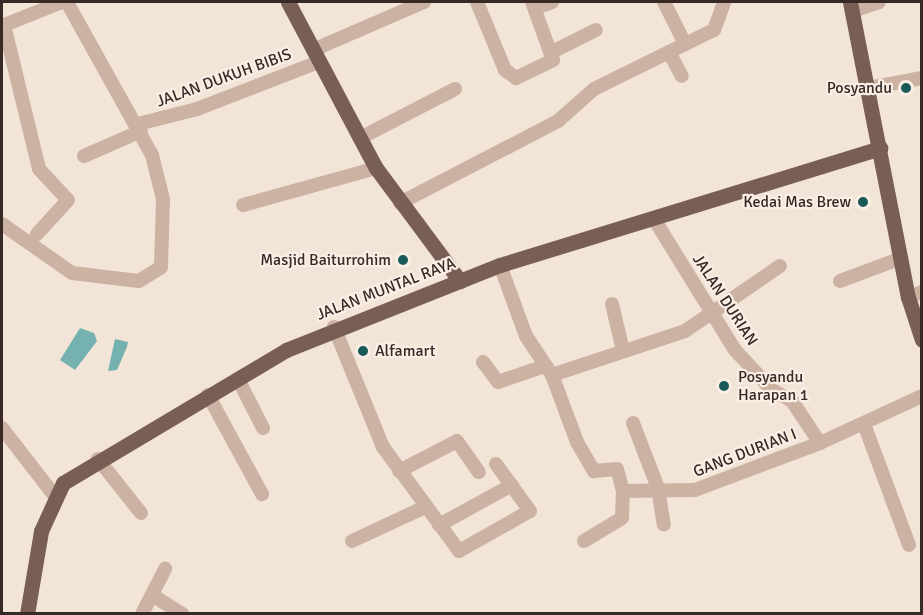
<!DOCTYPE html>
<html>
<head>
<meta charset="utf-8">
<style>
	body { margin:0 }
	#map { position:relative; width:923px; height:615px; overflow:hidden; background:#f3e4d8; font-family:Signika,sans-serif }
	div>[style] { position:absolute }
	[style*='--x'] { left:calc(var(--x)*1px); top:calc(var(--y)*1px); width:calc(var(--w)*1px); rotate:calc(var(--a)*1deg) }
	.water>* { inset:0; background:#75b2af }
	.minor>* { height:14px; margin:-7px; padding:0 7px; transform-origin:7px; border-radius:7px; background:#ccb2a3 }
	.major>* { height:15px; margin:-7.5px; padding:0 7.5px; transform-origin:7.5px; border-radius:7.5px; background:#795e56 }
	.dots>* { width:16px; height:16px; translate:-50% -50%; box-sizing:border-box; border:3px solid #faeee5; border-radius:50% }
	span { translate:-50% -50%; white-space:nowrap; text-align:center; line-height:1.15; -webkit-text-stroke:4.5px #faeee5; paint-order:stroke }
	.street-label { font-size:16px; color:#362926 }
	.poi-label { font-size:16px; color:#362926 }
	.right { translate:-100% -50%; text-align:right }
	.left { translate:0 -50%; text-align:left }
	.frame { position:absolute; inset:0; border:3px solid #362926; pointer-events:none }
</style>
</head>
<body>
<div id="map">
	<div class="water">
		<div style="clip-path:polygon(80px 328px,94px 333px,97px 341px,75px 370px,60px 360px)"></div>
		<div style="clip-path:polygon(115px 339px,128px 342px,127px 347px,117px 370px,108px 371px)"></div>
	</div>
	<div class="minor">
		<div style="--x:477;--y:2;--w:74;--a:67.6"></div>
		<div style="--x:505;--y:70;--w:14;--a:36"></div>
		<div style="--x:516;--y:78;--w:41;--a:-25.9"></div>
		<div style="--x:553;--y:60;--w:62;--a:-109.9"></div>
		<div style="--x:664;--y:2;--w:45;--a:63.4"></div>
		<div style="--x:535;--y:8;--w:18;--a:-19"></div>
		<div style="--x:852;--y:11;--w:28;--a:-18"></div>
		<div style="--x:4;--y:25;--w:148;--a:76.3"></div>
		<div style="--x:39;--y:169;--w:42;--a:46.9"></div>
		<div style="--x:68;--y:200;--w:46;--a:132.4"></div>
		<div style="--x:2;--y:26;--w:65;--a:-21.8"></div>
		<div style="--x:313;--y:50;--w:121;--a:-23.4"></div>
		<div style="--x:552;--y:52;--w:49;--a:-26.6"></div>
		<div style="--x:669;--y:52;--w:27;--a:62"></div>
		<div style="--x:869;--y:88;--w:54;--a:-10.7"></div>
		<div style="--x:138;--y:124;--w:61;--a:-14.3"></div>
		<div style="--x:197;--y:109;--w:131;--a:-21.1"></div>
		<div style="--x:360;--y:138;--w:107;--a:-27.3"></div>
		<div style="--x:84;--y:156;--w:62;--a:-23.7"></div>
		<div style="--x:400;--y:203;--w:178;--a:-27.4"></div>
		<div style="--x:558;--y:121;--w:48;--a:-41.6"></div>
		<div style="--x:594;--y:89;--w:134;--a:-26.2"></div>
		<div style="--x:714;--y:30;--w:30;--a:-70"></div>
		<div style="--x:243;--y:205;--w:138;--a:-15.5"></div>
		<div style="--x:654;--y:219;--w:154;--a:58.3"></div>
		<div style="--x:735;--y:350;--w:53;--a:47.3"></div>
		<div style="--x:771;--y:389;--w:24;--a:30"></div>
		<div style="--x:792;--y:401;--w:50;--a:56.3"></div>
		<div style="--x:820;--y:443;--w:112;--a:-24.7"></div>
		<div style="--x:2;--y:224;--w:85;--a:35"></div>
		<div style="--x:72;--y:273;--w:67;--a:6.8"></div>
		<div style="--x:139;--y:281;--w:26;--a:-32"></div>
		<div style="--x:161;--y:267;--w:68;--a:-88.3"></div>
		<div style="--x:163;--y:199;--w:45;--a:-104"></div>
		<div style="--x:152;--y:155;--w:175;--a:-119.1"></div>
		<div style="--x:500;--y:265;--w:76;--a:69.9"></div>
		<div style="--x:526;--y:336;--w:47;--a:56.3"></div>
		<div style="--x:552;--y:375;--w:72;--a:69.5"></div>
		<div style="--x:577;--y:442;--w:34;--a:60"></div>
		<div style="--x:594;--y:471;--w:23;--a:-5"></div>
		<div style="--x:617;--y:469;--w:23;--a:75"></div>
		<div style="--x:623;--y:491;--w:72;--a:-0.8"></div>
		<div style="--x:695;--y:490;--w:134;--a:-20.6"></div>
		<div style="--x:840;--y:281;--w:63;--a:-20.4"></div>
		<div style="--x:908;--y:297;--w:15;--a:-20"></div>
		<div style="--x:612;--y:304;--w:48;--a:76.8"></div>
		<div style="--x:334;--y:327;--w:130;--a:67.8"></div>
		<div style="--x:383;--y:447;--w:129;--a:53.8"></div>
		<div style="--x:459;--y:551;--w:81;--a:-29.4"></div>
		<div style="--x:530;--y:511;--w:58;--a:-125.9"></div>
		<div style="--x:483;--y:362;--w:25;--a:53"></div>
		<div style="--x:498;--y:382;--w:46;--a:-18.8"></div>
		<div style="--x:552;--y:375;--w:140;--a:-18.3"></div>
		<div style="--x:685;--y:331;--w:115;--a:-34.4"></div>
		<div style="--x:238;--y:379;--w:55;--a:63"></div>
		<div style="--x:208;--y:395;--w:113;--a:61.4"></div>
		<div style="--x:633;--y:423;--w:70;--a:69"></div>
		<div style="--x:658;--y:488;--w:37;--a:81"></div>
		<div style="--x:864;--y:424;--w:129;--a:69.6"></div>
		<div style="--x:2;--y:428;--w:85;--a:52.2"></div>
		<div style="--x:98;--y:459;--w:69;--a:51.5"></div>
		<div style="--x:399;--y:471;--w:65;--a:-27.3"></div>
		<div style="--x:457;--y:441;--w:38;--a:55"></div>
		<div style="--x:439;--y:525;--w:83;--a:-28.7"></div>
		<div style="--x:352;--y:541;--w:78;--a:-24.9"></div>
		<div style="--x:584;--y:541;--w:44;--a:-31.2"></div>
		<div style="--x:622;--y:518;--w:27;--a:-88"></div>
		<div style="--x:152;--y:595;--w:36;--a:32"></div>
		<div style="--x:142;--y:614;--w:51;--a:-62.9"></div>
	</div>
	<div class="major">
		<div style="--x:288;--y:2;--w:188;--a:62.1"></div>
		<div style="--x:376;--y:168;--w:141;--a:53.4"></div>
		<div style="--x:850;--y:2;--w:301;--a:78.9"></div>
		<div style="--x:908;--y:297;--w:45;--a:72"></div>
		<div style="--x:27;--y:614;--w:84;--a:-80.4"></div>
		<div style="--x:41;--y:531;--w:53;--a:-65.4"></div>
		<div style="--x:63;--y:483;--w:260;--a:-30.8"></div>
		<div style="--x:286;--y:350;--w:230;--a:-21.7"></div>
		<div style="--x:500;--y:265;--w:398;--a:-17.1"></div>
	</div>
	<div class="dots">
		<div style="left:906px;top:88px;background:#195a59"></div>
		<div style="left:863px;top:202px;background:#195a59"></div>
		<div style="left:403px;top:260px;background:#195a59"></div>
		<div style="left:363px;top:351px;background:#195a59"></div>
		<div style="left:724px;top:386px;background:#195a59"></div>
	</div>
	<div class="street-label">
		<span style="left:224px;top:78px;rotate:-20deg">JALAN DUKUH BIBIS</span>
		<span style="left:386px;top:289px;rotate:-21deg">JALAN MUNTAL RAYA</span>
		<span style="left:725px;top:300px;rotate:57deg">JALAN DURIAN</span>
		<span style="left:745px;top:453px;rotate:-21deg">GANG DURIAN I</span>
	</div>
	<div class="poi-label">
		<span class="right" style="left:892px;top:88px">Posyandu</span>
		<span class="right" style="left:851px;top:202px">Kedai Mas Brew</span>
		<span class="right" style="left:391px;top:260px">Masjid Baiturrohim</span>
		<span class="left" style="left:375px;top:351px">Alfamart</span>
		<span class="left" style="left:738px;top:386px">Posyandu<br>Harapan 1</span>
	</div>
	<div class="frame"></div>
</div>
</body>
</html>
